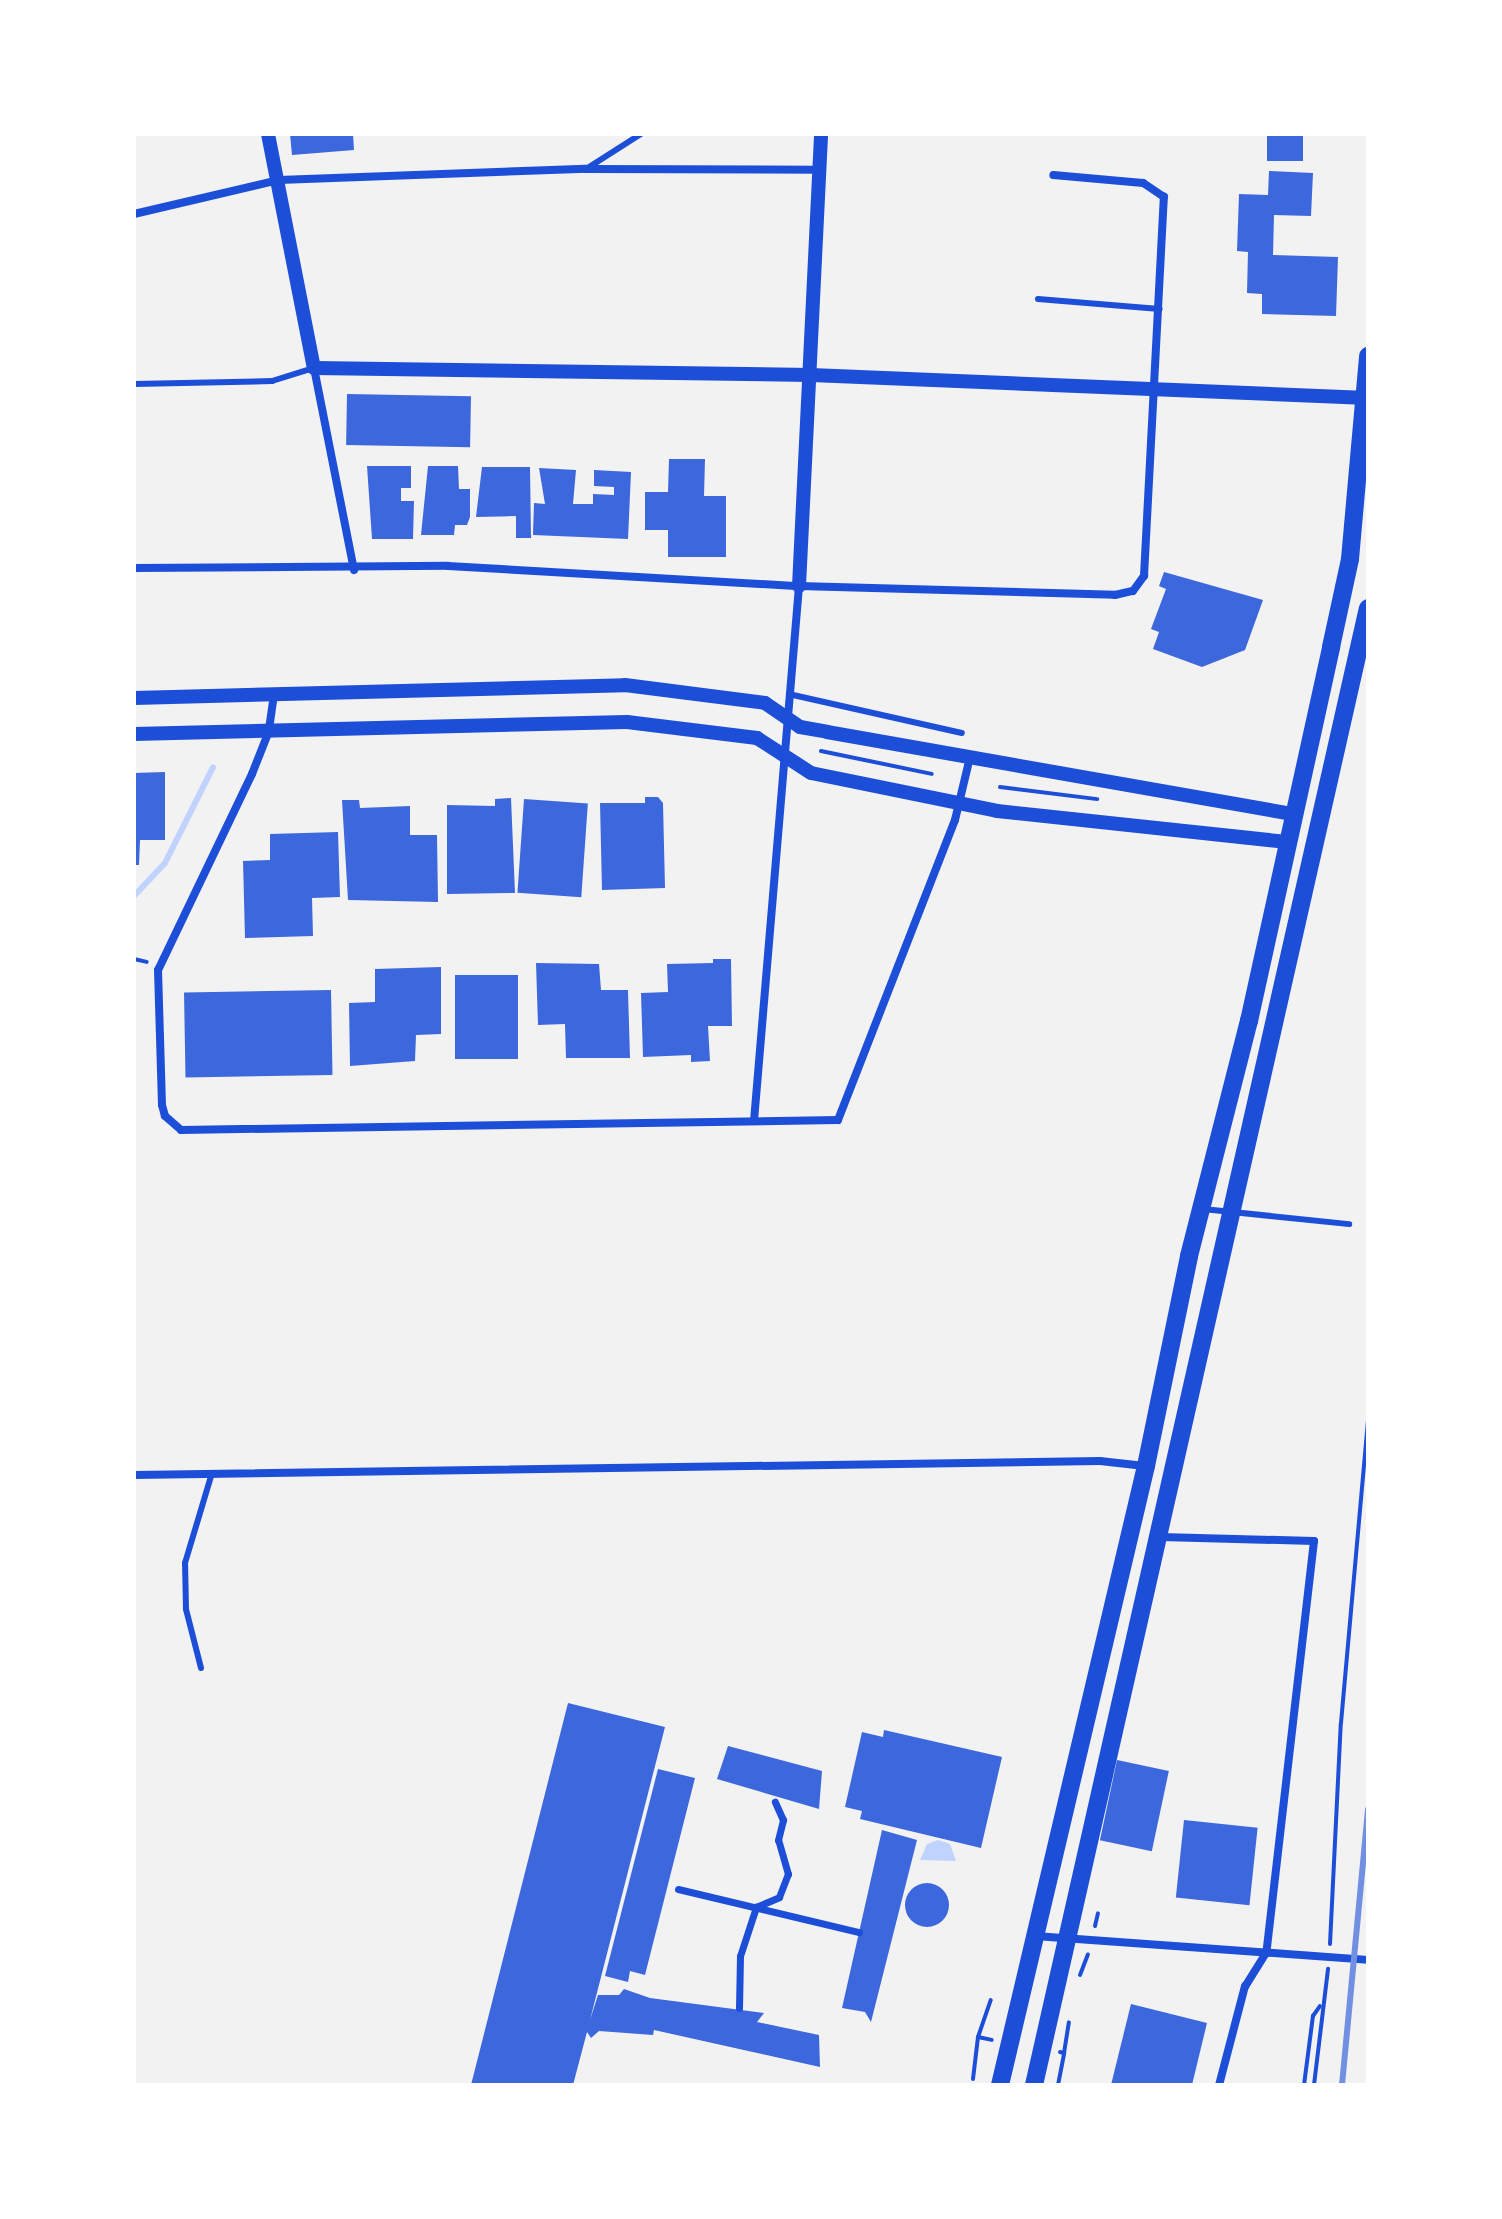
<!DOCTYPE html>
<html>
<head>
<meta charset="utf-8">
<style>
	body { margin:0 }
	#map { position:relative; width:1502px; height:2219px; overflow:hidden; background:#f2f2f2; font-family:Overpass,sans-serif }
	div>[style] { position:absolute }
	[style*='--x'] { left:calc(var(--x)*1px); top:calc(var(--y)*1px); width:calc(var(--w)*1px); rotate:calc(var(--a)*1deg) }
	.water>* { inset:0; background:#bfd3fe }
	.stream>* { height:6px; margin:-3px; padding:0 3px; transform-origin:3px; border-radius:3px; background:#bfd3fe }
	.building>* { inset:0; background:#3d67dc; transform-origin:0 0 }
	.round { border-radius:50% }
	.path>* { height:4px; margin:-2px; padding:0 2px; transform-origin:2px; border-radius:2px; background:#1d4ed8 }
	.service>* { height:6px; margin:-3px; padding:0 3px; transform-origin:3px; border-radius:3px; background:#1d4ed8 }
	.pedestrian>* { height:7px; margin:-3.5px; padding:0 3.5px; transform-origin:3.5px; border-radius:3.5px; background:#1d4ed8 }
	.minor>* { height:8px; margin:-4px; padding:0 4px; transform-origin:4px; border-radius:4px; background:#1d4ed8 }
	.tertiary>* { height:14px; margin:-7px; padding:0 7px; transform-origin:7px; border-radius:7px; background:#1d4ed8 }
	.primary>* { height:18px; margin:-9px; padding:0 9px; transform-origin:9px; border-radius:9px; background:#1d4ed8 }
	.rail>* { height:6px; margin:-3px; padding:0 3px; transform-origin:3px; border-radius:3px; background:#7290e2 }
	span { translate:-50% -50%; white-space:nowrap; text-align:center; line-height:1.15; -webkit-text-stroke:7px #fff; paint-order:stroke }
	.frame { position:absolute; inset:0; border:136px solid #fff; pointer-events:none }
</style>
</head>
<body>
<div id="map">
	<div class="water">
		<div style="clip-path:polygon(938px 1840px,950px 1844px,956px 1861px,920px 1860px,927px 1844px)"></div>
	</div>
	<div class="stream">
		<div style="--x:134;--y:896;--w:45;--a:-46.8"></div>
		<div style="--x:165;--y:863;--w:107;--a:-63.4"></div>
	</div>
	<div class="building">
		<div style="clip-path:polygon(290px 134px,353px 134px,354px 150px,292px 155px)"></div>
		<div style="left:1267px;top:134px;width:36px;height:27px"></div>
		<div style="clip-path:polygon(1269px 171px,1313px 173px,1311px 216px,1274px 215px,1273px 255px,1338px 257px,1336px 316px,1262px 314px,1262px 294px,1247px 293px,1248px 252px,1237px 251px,1239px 194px,1268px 195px)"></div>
		<div style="left:347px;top:394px;width:124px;height:51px;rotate:1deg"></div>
		<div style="clip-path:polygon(669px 459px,705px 459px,704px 496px,726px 496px,726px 557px,668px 557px,668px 530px,645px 530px,645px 492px,668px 492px)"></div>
		<div style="clip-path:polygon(367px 466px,411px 466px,411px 488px,401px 488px,401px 501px,414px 501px,413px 539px,372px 539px)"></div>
		<div style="clip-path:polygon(428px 466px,458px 466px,459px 489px,470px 489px,470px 517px,467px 525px,455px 525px,454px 535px,421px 535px)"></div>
		<div style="clip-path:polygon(482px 467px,530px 467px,531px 538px,516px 538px,516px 516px,476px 517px)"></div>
		<div style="clip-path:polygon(539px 468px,576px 470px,573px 504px,593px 504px,593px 494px,614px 495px,614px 487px,594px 486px,594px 470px,631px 472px,628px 539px,533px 535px,534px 503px,545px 504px)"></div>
		<div style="clip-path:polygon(1164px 572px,1263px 600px,1245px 650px,1202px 667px,1153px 649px,1159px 632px,1151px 629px,1166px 589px,1159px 586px)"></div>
		<div style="clip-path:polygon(165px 772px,165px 840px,140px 840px,139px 865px,134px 865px,134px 773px)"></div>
		<div style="clip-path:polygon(645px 797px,658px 797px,663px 803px,665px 888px,602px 890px,600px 803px,645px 803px)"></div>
		<div style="clip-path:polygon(511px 798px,515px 893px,447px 894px,447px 805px,495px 806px,495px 799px)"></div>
		<div style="left:524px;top:799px;width:64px;height:94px;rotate:4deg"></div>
		<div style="clip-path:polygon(342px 800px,359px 800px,360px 808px,410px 806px,410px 835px,437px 835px,438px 902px,348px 900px)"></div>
		<div style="clip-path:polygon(338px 832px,340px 897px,312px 898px,313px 936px,245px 938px,243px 861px,270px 860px,270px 834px)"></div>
		<div style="clip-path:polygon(713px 959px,731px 959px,732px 1026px,708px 1026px,710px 1061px,691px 1062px,691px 1055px,643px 1057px,641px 993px,668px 992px,667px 964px,713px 963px)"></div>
		<div style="clip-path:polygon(536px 963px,599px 964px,601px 990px,628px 990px,630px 1058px,566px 1058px,565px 1024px,538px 1025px)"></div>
		<div style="clip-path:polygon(441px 967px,441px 1034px,416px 1035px,415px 1061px,350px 1066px,349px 1003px,375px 1002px,375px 969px)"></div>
		<div style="left:518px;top:975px;width:84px;height:63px;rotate:90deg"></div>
		<div style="left:331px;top:990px;width:85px;height:147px;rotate:89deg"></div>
		<div style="clip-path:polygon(568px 1703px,665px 1727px,590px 2020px,598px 1995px,619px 1995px,624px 1989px,650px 1998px,764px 2013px,757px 2022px,819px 2035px,820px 2067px,654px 2030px,653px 2035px,599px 2031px,591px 2038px,587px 2032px,573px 2085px,471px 2085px)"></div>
		<div style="clip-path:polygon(884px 1730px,1002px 1757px,981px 1848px,860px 1819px,862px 1811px,845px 1807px,862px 1732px,883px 1737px)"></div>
		<div style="clip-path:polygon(728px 1746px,822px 1771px,819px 1809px,717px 1779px)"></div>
		<div style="left:1117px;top:1760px;width:53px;height:82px;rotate:12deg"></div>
		<div style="clip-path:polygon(658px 1769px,695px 1778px,645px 1975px,630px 1971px,628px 1982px,605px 1976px)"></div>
		<div style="left:1184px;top:1820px;width:74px;height:78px;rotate:6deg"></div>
		<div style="clip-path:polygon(882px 1830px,917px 1840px,871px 2022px,865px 2012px,842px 2008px)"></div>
		<div class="round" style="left:905px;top:1883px;width:44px;height:44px"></div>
		<div style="clip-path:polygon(1131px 2004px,1207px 2023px,1192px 2085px,1111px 2085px)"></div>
	</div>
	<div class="path">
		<div style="--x:821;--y:751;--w:113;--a:11.7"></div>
		<div style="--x:1000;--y:787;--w:98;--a:7.1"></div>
		<div style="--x:134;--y:959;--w:13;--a:13"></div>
		<div style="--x:1095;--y:1926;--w:13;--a:-77"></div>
		<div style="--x:1330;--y:1944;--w:221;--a:-87.2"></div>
		<div style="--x:1341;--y:1723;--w:305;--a:-84.9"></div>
		<div style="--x:1080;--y:1975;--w:22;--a:-69"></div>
		<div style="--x:978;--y:2037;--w:14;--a:12"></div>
		<div style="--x:1060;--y:2052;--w:4;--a:14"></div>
		<div style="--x:1064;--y:2053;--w:31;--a:-81"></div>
		<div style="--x:973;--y:2079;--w:42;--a:-83.2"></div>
		<div style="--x:978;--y:2037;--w:39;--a:-71"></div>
		<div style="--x:1058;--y:2085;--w:33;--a:-79"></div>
		<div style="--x:1304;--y:2085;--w:70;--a:-82.6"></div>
		<div style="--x:1313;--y:2016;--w:12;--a:-55"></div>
		<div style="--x:1314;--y:2085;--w:117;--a:-83.1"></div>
	</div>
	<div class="service">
		<div style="--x:586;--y:169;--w:65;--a:-32.5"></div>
		<div style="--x:1038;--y:299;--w:122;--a:4.7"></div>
		<div style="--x:134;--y:384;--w:138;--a:-1.2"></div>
		<div style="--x:272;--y:381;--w:44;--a:-17.2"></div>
		<div style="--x:793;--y:695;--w:173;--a:12.7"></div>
		<div style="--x:1203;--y:1209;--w:147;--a:5.9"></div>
		<div style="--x:201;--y:1668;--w:61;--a:-104.3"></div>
		<div style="--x:186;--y:1609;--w:46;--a:-91.2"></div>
		<div style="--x:185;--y:1563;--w:94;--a:-73.3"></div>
	</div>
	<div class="pedestrian">
		<div style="--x:678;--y:1889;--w:186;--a:13.4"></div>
		<div style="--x:739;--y:2008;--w:52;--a:-88.9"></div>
		<div style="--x:740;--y:1956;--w:52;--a:-71.9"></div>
		<div style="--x:756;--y:1907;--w:25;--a:-23"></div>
		<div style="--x:779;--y:1897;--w:25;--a:-69"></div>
		<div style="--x:788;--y:1874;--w:35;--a:-106"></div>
		<div style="--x:778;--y:1840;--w:21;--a:-76"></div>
		<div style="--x:783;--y:1820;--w:20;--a:-114"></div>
	</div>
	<div class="minor">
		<div style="--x:134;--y:214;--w:149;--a:-13.2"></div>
		<div style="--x:279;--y:180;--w:307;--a:-2.1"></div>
		<div style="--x:586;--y:169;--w:234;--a:0.2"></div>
		<div style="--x:314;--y:368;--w:206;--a:78.8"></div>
		<div style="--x:134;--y:568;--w:314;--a:-0.4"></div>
		<div style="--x:448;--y:566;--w:352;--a:3.3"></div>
		<div style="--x:799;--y:586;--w:316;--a:1.6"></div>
		<div style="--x:1115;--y:595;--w:18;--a:-13"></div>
		<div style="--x:1133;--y:591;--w:19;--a:-54"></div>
		<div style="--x:1144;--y:576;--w:380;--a:-87"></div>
		<div style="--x:1164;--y:197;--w:25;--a:-146"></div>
		<div style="--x:1143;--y:183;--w:90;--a:-174.9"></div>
		<div style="--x:274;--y:694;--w:37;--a:98"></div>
		<div style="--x:269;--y:731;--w:46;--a:111.6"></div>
		<div style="--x:252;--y:774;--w:217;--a:115.6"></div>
		<div style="--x:158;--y:970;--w:135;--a:88.3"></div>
		<div style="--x:162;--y:1105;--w:11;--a:75"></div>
		<div style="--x:165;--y:1116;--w:21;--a:41"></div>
		<div style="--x:181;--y:1130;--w:657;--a:-0.87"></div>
		<div style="--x:838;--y:1120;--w:322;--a:-68.7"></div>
		<div style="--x:955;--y:820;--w:65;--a:-76.6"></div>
		<div style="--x:754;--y:1121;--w:537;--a:-85.19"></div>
		<div style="--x:134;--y:1475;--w:966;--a:-0.83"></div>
		<div style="--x:1100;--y:1461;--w:45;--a:6.3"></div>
		<div style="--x:1161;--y:1537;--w:153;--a:1.5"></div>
		<div style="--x:1314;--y:1541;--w:415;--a:96.6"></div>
		<div style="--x:1266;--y:1953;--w:39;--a:122"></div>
		<div style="--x:1245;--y:1986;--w:102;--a:104.7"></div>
		<div style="--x:1035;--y:1936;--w:334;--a:4.1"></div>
	</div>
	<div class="tertiary">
		<div style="--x:268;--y:134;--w:238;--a:78.9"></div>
		<div style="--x:314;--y:368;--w:497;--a:0.8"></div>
		<div style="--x:811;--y:375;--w:557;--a:2.36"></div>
		<div style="--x:799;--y:586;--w:453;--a:-87.2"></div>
		<div style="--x:134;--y:698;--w:491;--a:-1.5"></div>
		<div style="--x:625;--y:685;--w:141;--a:7.3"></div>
		<div style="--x:765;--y:703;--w:42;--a:34.4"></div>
		<div style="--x:800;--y:727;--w:27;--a:10"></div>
		<div style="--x:827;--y:732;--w:473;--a:10"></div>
		<div style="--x:134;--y:734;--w:493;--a:-1.4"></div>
		<div style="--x:627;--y:722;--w:131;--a:7"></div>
		<div style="--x:757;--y:738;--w:64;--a:32.9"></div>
		<div style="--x:811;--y:773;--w:190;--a:11.5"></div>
		<div style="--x:997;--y:811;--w:292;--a:6.1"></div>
	</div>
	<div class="primary">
		<div style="--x:1000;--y:2085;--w:636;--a:-76.73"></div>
		<div style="--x:1146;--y:1466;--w:214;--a:-78.4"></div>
		<div style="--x:1189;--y:1256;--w:243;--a:-75.7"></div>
		<div style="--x:1249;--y:1021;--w:383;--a:-77.6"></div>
		<div style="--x:1331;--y:647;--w:90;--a:-77.8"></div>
		<div style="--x:1350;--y:559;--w:204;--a:-84.9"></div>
		<div style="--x:1034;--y:2085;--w:1514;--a:-77.26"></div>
	</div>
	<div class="rail">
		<div style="--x:1342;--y:2085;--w:277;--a:-84.6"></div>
	</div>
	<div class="frame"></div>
</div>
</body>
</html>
